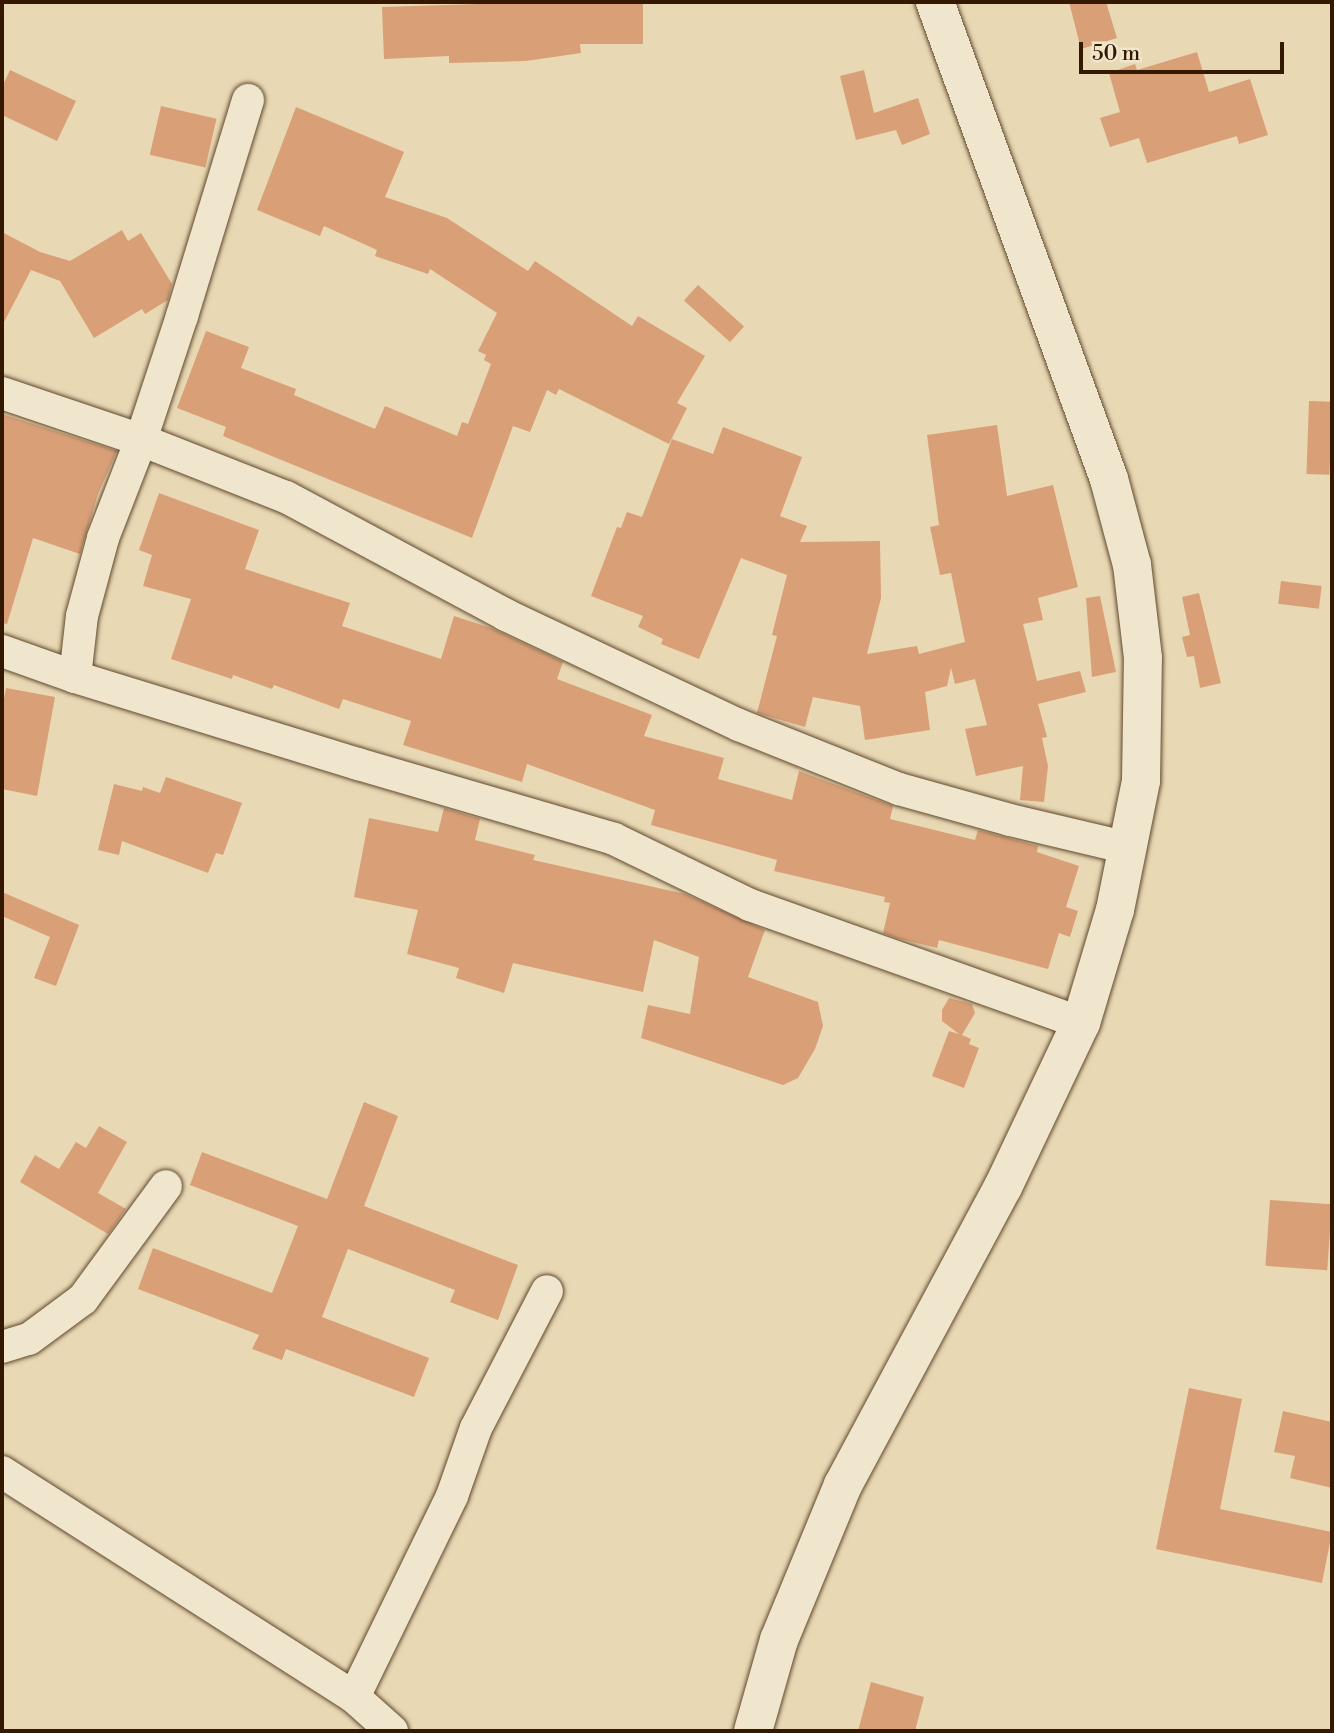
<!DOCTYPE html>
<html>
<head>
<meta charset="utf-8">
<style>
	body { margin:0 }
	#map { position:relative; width:1334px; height:1733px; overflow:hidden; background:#e8d8b4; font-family:"Libre Bodoni",serif }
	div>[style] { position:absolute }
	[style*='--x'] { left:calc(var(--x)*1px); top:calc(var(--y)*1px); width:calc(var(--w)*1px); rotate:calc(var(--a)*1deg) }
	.building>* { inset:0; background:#d9a078; transform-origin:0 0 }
	.roads { filter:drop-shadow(0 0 2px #61492d) drop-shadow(0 0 2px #61492d) }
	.minor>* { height:32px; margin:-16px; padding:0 16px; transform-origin:16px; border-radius:16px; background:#f0e6ce }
	.secondary>* { height:38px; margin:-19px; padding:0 19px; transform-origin:19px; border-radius:19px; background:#f0e6ce }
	span { translate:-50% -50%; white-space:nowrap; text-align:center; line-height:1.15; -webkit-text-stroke:7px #f0e6ce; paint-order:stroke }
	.frame { position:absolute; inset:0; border:4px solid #341900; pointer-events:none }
	.scale { position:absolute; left:1079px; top:42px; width:205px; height:32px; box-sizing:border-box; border:4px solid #341900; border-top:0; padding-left:9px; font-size:21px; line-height:24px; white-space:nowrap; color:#341900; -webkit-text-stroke:5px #f0e6ce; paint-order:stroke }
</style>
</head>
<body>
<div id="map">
	<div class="building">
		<div style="clip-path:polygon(538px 2px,643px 2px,643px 44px,580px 44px,581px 53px,526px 61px,449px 63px,449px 56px,384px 59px,382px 7px)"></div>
		<div style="clip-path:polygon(1069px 2px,1106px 2px,1117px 38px,1081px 49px)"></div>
		<div style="clip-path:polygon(1197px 52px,1209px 92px,1250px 79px,1268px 135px,1239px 144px,1237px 136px,1147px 163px,1139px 138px,1110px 147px,1100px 118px,1120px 112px,1109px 73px,1135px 64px,1137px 70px)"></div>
		<div style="clip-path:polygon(10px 70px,76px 101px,57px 141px,2px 115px,2px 87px)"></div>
		<div style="clip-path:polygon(864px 70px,874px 113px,918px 98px,930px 134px,902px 145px,896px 130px,856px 140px,840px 76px)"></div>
		<div style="left:161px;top:106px;width:57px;height:50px;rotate:13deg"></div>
		<div style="clip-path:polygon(296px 107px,404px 152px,385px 197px,447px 218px,528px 271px,535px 261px,632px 326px,638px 316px,705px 356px,677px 403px,687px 408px,669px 444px,559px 389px,556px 395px,547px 390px,530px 432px,513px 426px,472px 538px,223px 436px,226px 427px,177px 408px,206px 331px,249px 347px,241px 368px,296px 389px,294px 395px,375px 429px,385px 406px,457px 436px,462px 422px,468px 424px,491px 364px,484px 360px,486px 355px,478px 351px,497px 313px,430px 269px,428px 274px,375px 256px,377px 250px,324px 226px,320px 236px,257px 210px)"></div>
		<div style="clip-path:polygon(122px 230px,128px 241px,141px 233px,172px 284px,168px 300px,145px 314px,142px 309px,94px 338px,60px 281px,31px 270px,2px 326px,2px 232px,40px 252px,70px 261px)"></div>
		<div style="left:698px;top:285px;width:62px;height:21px;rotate:42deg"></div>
		<div style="left:1309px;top:401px;width:23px;height:73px;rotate:2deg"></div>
		<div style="clip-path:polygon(2px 414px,117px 451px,98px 494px,80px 554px,33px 538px,7px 624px,2px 623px)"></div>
		<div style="clip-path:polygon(997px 425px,1007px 496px,1053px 485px,1078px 587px,1038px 598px,1043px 620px,1023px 624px,1037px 681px,1080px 671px,1086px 692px,1038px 704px,1047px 737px,1042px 738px,1048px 766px,1044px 802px,1020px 800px,1023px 766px,976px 776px,965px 729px,987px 725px,975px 679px,955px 684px,951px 668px,947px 686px,925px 692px,930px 730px,865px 740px,860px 706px,813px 697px,805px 727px,757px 713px,777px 636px,772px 635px,787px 575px,741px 558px,699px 659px,661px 644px,663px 639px,638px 627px,643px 616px,591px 596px,617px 527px,621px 528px,627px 512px,642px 517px,672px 439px,713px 454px,723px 427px,802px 457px,780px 516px,807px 526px,800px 542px,880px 541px,881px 598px,867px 654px,917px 646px,919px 654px,965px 642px,951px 573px,940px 575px,930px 527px,939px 525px,927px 435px)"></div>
		<div style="clip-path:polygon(159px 493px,259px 530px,245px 569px,350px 603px,342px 626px,441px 659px,454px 616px,491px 628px,563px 662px,557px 679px,652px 715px,644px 736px,724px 758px,718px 779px,792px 800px,799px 771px,893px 806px,890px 819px,975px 840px,978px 830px,1038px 846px,1037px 852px,1079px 866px,1066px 907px,1078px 911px,1070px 937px,1059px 933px,1048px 969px,939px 940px,937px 948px,896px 938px,883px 933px,890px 903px,884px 902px,885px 897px,774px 871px,777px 860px,651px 825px,655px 810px,527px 764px,522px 782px,403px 745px,411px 721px,343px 699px,339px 709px,274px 685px,272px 689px,233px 675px,232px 679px,171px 659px,191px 599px,143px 586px,152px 555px,139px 550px)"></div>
		<div style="left:1281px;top:581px;width:41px;height:23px;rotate:7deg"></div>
		<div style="clip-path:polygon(1199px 593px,1221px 683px,1200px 688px,1194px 656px,1187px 657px,1182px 637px,1190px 635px,1182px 597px)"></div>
		<div style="clip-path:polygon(1100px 596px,1116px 672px,1092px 677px,1086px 598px)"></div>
		<div style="clip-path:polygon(6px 688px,55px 697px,37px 796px,2px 789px,2px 709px)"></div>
		<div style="clip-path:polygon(166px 777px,242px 803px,223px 855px,216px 853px,208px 873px,122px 841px,119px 855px,98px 850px,114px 784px,142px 791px,143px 787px,160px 793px)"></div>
		<div style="clip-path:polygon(444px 808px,480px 819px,475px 840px,535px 855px,533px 860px,685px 894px,765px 930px,748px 977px,818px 1002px,823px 1026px,815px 1049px,798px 1078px,783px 1085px,641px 1038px,648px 1005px,690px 1014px,699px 957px,654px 940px,643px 992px,513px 963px,504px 993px,456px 978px,459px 968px,407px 954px,418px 910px,354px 897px,369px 818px,438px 832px)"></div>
		<div style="clip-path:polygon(2px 892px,79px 925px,56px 986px,34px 978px,50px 937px,2px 916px)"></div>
		<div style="clip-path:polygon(949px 998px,972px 1004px,975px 1013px,962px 1035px,971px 1039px,969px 1044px,979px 1048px,964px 1088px,932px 1076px,949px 1031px,959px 1034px,942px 1021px,942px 1010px)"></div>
		<div style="clip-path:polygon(364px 1102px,398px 1116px,364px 1206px,518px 1265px,498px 1320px,450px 1302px,455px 1290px,348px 1249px,322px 1317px,429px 1358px,414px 1397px,286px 1349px,282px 1360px,252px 1349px,259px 1335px,138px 1289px,153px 1248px,272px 1293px,298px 1226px,190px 1185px,202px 1152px,327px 1199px)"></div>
		<div style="clip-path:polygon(99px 1126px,127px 1142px,98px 1193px,126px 1209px,108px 1234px,20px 1182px,35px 1155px,59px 1169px,76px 1142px,86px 1148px)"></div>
		<div style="left:1270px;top:1200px;width:62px;height:66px;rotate:4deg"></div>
		<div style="clip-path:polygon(1189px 1388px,1242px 1399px,1220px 1509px,1332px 1532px,1322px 1583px,1156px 1549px)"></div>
		<div style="clip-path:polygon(1283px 1411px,1332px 1422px,1332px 1488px,1290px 1478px,1295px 1456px,1274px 1452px)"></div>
		<div style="clip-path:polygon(871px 1682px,924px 1697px,915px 1731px,858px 1731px)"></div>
	</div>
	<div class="roads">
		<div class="minor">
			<div style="--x:2;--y:393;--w:147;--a:18.7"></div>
			<div style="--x:141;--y:440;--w:156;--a:21.5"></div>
			<div style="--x:286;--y:497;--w:250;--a:28.2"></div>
			<div style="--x:506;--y:615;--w:258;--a:25.3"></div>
			<div style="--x:739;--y:725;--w:172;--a:21.8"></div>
			<div style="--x:899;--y:789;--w:115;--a:15.6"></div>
			<div style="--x:1010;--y:820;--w:121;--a:13.3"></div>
			<div style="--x:2;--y:651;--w:77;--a:19.6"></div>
			<div style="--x:75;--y:677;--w:296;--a:17.1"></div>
			<div style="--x:358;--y:764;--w:267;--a:16.3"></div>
			<div style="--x:614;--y:839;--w:151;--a:25.9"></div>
			<div style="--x:750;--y:905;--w:351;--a:19.6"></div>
			<div style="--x:75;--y:677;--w:61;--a:-83.5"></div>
			<div style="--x:82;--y:616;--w:81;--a:-74.9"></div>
			<div style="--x:103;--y:538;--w:105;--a:-68.8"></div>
			<div style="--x:141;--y:440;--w:131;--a:-71.7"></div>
			<div style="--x:182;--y:316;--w:226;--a:-73"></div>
			<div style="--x:2;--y:1347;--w:28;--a:-17"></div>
			<div style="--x:29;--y:1339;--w:67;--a:-36.5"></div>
			<div style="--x:83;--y:1299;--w:140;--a:-53.7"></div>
			<div style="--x:2;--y:1472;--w:418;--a:32.6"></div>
			<div style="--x:354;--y:1697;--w:51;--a:41.8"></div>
			<div style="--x:354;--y:1697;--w:224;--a:-64"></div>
			<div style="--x:452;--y:1496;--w:72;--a:-70.6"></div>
			<div style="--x:476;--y:1428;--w:154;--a:-62.6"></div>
		</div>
		<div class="secondary">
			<div style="--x:753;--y:1731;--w:95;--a:-74.1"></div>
			<div style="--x:779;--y:1640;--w:168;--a:-67.6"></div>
			<div style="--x:843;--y:1485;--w:338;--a:-61.8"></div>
			<div style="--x:1003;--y:1187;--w:182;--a:-64.6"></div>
			<div style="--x:1081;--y:1023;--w:118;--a:-73.3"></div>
			<div style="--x:1115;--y:910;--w:132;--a:-78.6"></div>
			<div style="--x:1141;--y:781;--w:123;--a:-89.1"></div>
			<div style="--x:1143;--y:658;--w:94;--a:-96.7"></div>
			<div style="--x:1132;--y:565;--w:89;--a:-105"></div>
			<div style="--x:1109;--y:479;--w:508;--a:-110.04"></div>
		</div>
	</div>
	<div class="frame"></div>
	<div class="scale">50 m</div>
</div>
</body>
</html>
